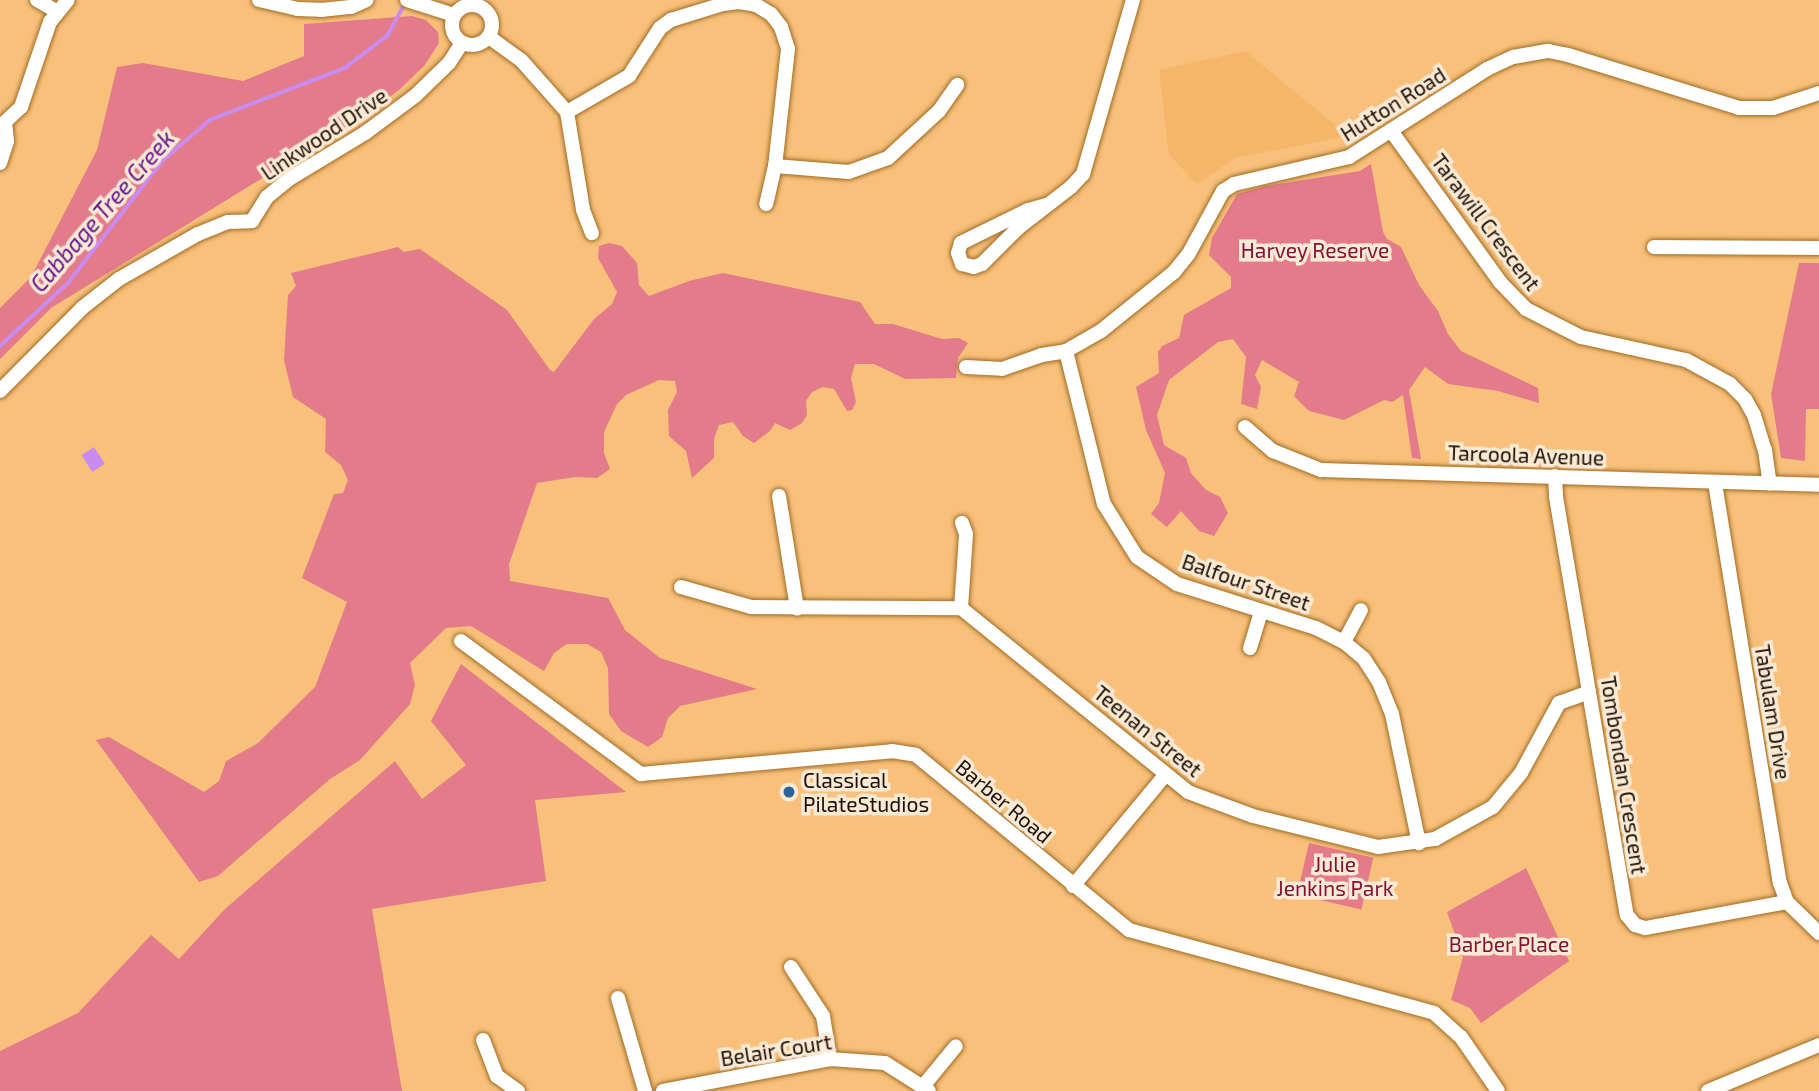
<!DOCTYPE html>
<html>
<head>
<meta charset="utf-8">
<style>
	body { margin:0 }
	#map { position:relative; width:1819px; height:1091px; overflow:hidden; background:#f8c07b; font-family:"Exo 2",sans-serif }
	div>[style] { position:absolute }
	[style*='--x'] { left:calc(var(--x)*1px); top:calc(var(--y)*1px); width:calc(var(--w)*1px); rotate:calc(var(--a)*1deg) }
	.built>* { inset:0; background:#f4b76a }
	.green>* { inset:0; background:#e37b8b; transform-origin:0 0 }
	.water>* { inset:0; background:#c88cf0; transform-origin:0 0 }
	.stream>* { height:3.5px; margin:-1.75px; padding:0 1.75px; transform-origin:1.75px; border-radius:1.75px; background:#c88cf0 }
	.roads { filter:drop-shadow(0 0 2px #a06c23) drop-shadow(0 0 2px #a06c23) }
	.minor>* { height:14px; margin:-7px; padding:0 7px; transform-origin:7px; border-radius:7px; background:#fff }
	.minor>.ring { margin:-7px; padding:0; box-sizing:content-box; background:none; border:14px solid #fff; border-radius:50% }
	.dots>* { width:19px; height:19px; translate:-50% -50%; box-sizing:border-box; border:4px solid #fae9d5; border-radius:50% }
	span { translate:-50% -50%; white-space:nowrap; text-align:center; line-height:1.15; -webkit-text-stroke:7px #fae9d5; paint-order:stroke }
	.street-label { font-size:21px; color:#1e0f00 }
	.park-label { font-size:21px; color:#831334 }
	.poi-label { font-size:21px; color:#1e0f00 }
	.left { translate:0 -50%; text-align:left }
	.water-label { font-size:23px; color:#68188f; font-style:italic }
</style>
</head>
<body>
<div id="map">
	<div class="built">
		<div style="clip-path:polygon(1245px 51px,1349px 136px,1235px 158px,1197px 184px,1169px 155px,1159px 70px)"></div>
	</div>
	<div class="green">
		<div style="clip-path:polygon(412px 16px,426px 20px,438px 32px,439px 43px,425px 65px,399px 90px,365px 115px,51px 308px,0 359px,0 308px,31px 277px,97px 150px,117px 67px,143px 63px,243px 81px,304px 56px,304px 24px)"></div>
		<div style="clip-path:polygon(1371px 164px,1383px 232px,1387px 239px,1401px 247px,1419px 285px,1438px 311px,1448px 334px,1461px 351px,1538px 388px,1539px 403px,1498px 391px,1448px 384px,1425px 367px,1409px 390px,1421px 459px,1412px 458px,1403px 395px,1392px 402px,1384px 400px,1344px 420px,1309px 411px,1294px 396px,1299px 382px,1262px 360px,1255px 375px,1261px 387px,1257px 409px,1241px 404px,1246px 357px,1233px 339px,1218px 342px,1169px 380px,1157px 415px,1164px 445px,1186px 458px,1191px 473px,1206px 490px,1220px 497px,1228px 513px,1214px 536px,1199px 531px,1181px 511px,1167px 527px,1151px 514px,1159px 503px,1165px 473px,1146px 430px,1136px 387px,1159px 373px,1158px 352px,1162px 346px,1179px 338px,1184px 315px,1231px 288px,1231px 277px,1209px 255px,1212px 238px,1237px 194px,1265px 186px,1360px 171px)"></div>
		<div style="clip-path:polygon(609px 243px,622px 246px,637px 263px,639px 285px,649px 296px,689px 281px,723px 273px,860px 302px,875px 324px,893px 324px,942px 339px,959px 338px,968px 343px,958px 358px,956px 378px,905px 379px,874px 364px,855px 364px,851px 378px,856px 402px,852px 410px,847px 411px,834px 389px,823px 387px,812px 392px,806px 401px,807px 415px,802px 423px,790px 430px,775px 423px,770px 431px,754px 443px,743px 436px,733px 422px,719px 425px,714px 439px,714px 458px,692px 478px,686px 451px,669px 436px,668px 410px,677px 392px,675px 381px,659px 380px,626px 395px,617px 404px,604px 432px,604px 453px,610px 469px,597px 478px,575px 477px,537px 483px,509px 564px,510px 581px,608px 598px,625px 630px,660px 658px,757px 689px,680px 706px,668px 718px,662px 737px,648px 747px,621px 731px,609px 714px,608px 668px,601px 652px,587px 644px,567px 644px,554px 653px,544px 671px,471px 626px,446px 628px,410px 663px,415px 685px,410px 704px,360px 760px,330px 779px,218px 876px,199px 882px,96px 740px,109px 737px,204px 792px,219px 781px,226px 761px,258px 743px,315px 687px,347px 602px,302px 578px,334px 494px,343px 493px,348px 480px,341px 465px,325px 452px,326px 419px,293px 397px,284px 360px,288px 295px,296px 286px,291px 273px,398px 247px,404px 252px,420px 249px,507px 310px,550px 370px,554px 372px,594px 319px,612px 304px,617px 292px,598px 258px,599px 246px)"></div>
		<div style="clip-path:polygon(1799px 263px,1819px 263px,1819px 409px,1806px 409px,1805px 461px,1781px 458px,1771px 394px)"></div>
		<div style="clip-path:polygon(461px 664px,626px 792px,535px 800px,546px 881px,372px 909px,402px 1091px,0 1091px,0 1051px,78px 1013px,151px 935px,179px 959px,225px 909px,395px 761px,422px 799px,466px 765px,431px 721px)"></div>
		<div style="left:1309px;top:843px;width:66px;height:53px;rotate:13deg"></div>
		<div style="clip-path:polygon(1526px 868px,1569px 961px,1481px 1023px,1470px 1008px,1451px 1000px,1463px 957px,1447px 912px)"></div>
	</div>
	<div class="water">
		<div style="left:94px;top:447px;width:20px;height:15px;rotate:57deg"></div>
	</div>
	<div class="stream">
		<div style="--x:0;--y:346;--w:93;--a:-42.8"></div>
		<div style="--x:68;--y:283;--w:155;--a:-52.3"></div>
		<div style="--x:163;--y:160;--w:62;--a:-40.4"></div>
		<div style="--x:210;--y:120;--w:145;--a:-21.1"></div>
		<div style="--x:345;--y:68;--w:53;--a:-37.3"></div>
		<div style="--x:387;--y:36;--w:37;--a:-61"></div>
	</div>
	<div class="roads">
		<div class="minor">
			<div style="--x:37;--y:0;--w:22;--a:30"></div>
			<div style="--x:259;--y:0;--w:39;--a:13"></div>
			<div style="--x:297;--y:9;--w:24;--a:2"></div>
			<div style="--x:321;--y:10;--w:30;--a:-6"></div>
			<div style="--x:351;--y:7;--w:17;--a:-24"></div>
			<div style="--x:407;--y:0;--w:49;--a:17.7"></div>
			<div class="ring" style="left:452px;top:5px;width:26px;height:26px"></div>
			<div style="--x:489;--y:37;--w:39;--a:36"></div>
			<div style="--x:521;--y:60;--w:69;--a:48.5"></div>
			<div style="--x:567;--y:112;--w:99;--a:80.7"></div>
			<div style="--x:583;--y:210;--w:25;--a:69"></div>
			<div style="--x:567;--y:112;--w:72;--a:-30.1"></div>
			<div style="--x:629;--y:76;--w:57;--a:-57.1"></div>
			<div style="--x:660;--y:28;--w:14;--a:-36"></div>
			<div style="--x:671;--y:20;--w:54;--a:-17.1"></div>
			<div style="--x:723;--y:4;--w:16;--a:-7"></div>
			<div style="--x:739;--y:2;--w:17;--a:10"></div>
			<div style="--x:756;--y:5;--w:17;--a:31"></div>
			<div style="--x:771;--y:14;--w:16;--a:52"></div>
			<div style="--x:781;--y:27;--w:23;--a:72"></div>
			<div style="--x:788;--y:49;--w:118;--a:96.3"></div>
			<div style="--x:775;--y:166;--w:39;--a:103"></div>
			<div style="--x:1392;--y:132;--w:185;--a:54.2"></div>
			<div style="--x:1500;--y:282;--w:37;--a:46"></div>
			<div style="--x:1526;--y:309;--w:62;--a:27"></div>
			<div style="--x:1581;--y:337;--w:107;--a:12.4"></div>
			<div style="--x:1686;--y:360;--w:50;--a:28.6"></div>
			<div style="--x:1730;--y:384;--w:21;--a:45"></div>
			<div style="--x:1745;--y:399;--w:18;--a:61"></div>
			<div style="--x:1754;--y:415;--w:37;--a:73"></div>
			<div style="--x:1765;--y:450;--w:34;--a:82"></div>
			<div style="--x:0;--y:163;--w:23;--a:-72"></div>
			<div style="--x:7;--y:141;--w:19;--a:-96"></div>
			<div style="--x:5;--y:122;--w:22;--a:-43"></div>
			<div style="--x:21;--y:107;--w:90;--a:-71.2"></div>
			<div style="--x:50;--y:22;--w:28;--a:-51"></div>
			<div style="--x:775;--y:166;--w:74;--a:4.6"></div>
			<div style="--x:849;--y:172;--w:41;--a:-19.7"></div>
			<div style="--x:888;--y:158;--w:69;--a:-42.7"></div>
			<div style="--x:939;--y:111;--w:32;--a:-55"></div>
			<div style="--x:1046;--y:205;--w:19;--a:164"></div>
			<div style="--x:1028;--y:210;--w:75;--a:153.8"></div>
			<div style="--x:961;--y:243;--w:10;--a:107"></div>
			<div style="--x:958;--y:253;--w:12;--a:70"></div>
			<div style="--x:962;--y:264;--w:12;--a:14"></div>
			<div style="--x:974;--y:267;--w:9;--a:-21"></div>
			<div style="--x:982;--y:264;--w:51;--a:-45"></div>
			<div style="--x:1018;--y:228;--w:67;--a:-37.7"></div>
			<div style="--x:1071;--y:187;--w:18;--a:-47"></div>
			<div style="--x:1083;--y:174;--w:181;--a:-74"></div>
			<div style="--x:1654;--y:247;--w:165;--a:0.3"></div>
			<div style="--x:1066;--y:351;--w:158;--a:76.1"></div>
			<div style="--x:1104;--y:504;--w:62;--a:58.1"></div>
			<div style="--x:1137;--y:557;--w:48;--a:34"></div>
			<div style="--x:1177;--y:584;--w:146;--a:17.6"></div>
			<div style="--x:1316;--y:628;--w:31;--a:27"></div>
			<div style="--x:1344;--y:642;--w:26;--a:40"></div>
			<div style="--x:1364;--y:659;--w:27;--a:57"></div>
			<div style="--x:1379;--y:682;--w:35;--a:68"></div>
			<div style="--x:1392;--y:714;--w:132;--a:78.2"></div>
			<div style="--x:966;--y:367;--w:36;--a:3"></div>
			<div style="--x:1002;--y:369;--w:42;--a:-19.3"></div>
			<div style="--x:1042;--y:355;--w:24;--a:-9"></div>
			<div style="--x:1066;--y:351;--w:40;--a:-29.7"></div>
			<div style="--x:1101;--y:331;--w:94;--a:-38.9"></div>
			<div style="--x:1174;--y:272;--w:22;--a:-51"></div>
			<div style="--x:1188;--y:255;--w:73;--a:-61.3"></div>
			<div style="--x:1223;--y:191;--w:13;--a:-32"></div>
			<div style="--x:1234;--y:184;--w:118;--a:-13.2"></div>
			<div style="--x:1349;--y:157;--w:164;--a:-32.5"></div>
			<div style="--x:1487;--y:69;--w:29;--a:-25"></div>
			<div style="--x:1513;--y:57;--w:36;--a:-10"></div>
			<div style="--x:1548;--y:51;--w:20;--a:11"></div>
			<div style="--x:1568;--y:55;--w:179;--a:17.2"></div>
			<div style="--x:1739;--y:108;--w:34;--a:0"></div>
			<div style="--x:1773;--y:108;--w:48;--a:-18.1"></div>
			<div style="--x:0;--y:391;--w:117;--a:-45.3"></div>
			<div style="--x:82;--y:308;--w:47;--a:-38.1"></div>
			<div style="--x:119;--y:279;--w:91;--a:-29.7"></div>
			<div style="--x:198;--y:234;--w:32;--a:-22"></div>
			<div style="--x:228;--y:222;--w:24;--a:-2"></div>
			<div style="--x:252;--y:221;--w:28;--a:-58"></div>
			<div style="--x:267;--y:197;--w:28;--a:-39"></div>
			<div style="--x:289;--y:179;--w:89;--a:-31.2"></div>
			<div style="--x:365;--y:133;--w:62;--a:-36.5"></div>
			<div style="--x:415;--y:96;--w:47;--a:-44.1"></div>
			<div style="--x:449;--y:63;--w:24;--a:-57"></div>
			<div style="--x:1245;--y:427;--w:37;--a:41"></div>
			<div style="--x:1273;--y:451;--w:52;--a:21.6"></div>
			<div style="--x:1321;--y:470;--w:498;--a:1.7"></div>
			<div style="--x:1555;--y:476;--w:21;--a:87"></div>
			<div style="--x:1556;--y:497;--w:424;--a:80.4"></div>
			<div style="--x:1627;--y:915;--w:13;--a:51"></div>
			<div style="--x:1635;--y:925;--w:10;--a:17"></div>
			<div style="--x:1645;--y:928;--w:144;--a:-10.4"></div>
			<div style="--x:1715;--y:483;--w:405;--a:80.8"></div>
			<div style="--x:1780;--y:883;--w:20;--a:70"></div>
			<div style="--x:1787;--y:902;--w:45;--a:44.1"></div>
			<div style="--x:779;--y:496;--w:114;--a:80.9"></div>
			<div style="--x:681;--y:587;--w:73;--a:15.9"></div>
			<div style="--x:751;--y:607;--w:210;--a:0.3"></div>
			<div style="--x:961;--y:608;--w:292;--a:39"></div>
			<div style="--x:1188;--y:792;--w:69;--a:20.3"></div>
			<div style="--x:1253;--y:816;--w:129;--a:13.9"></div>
			<div style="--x:1378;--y:847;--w:58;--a:-8"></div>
			<div style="--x:1435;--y:839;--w:66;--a:-28.9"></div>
			<div style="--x:1493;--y:807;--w:44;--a:-50.5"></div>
			<div style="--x:1521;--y:773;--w:80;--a:-61.5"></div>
			<div style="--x:1559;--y:703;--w:32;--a:-20"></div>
			<div style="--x:961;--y:608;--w:74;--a:-86.1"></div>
			<div style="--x:966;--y:534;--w:12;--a:-110"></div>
			<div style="--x:461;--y:641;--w:224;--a:36.5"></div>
			<div style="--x:641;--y:774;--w:252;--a:-5.2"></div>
			<div style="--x:892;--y:751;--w:24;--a:9"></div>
			<div style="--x:916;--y:755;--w:276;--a:39.4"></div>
			<div style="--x:1129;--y:930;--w:316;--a:15.2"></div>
			<div style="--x:1434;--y:1013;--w:36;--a:42"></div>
			<div style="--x:1461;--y:1037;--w:65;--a:55.6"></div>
			<div style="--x:1344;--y:642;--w:36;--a:-62"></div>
			<div style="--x:1250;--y:648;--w:38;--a:-73"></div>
			<div style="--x:1073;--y:886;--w:144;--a:-50.3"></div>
			<div style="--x:791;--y:967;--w:59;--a:56.9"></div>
			<div style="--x:823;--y:1016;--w:44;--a:80.8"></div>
			<div style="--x:618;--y:998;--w:97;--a:73.8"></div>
			<div style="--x:483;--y:1040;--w:39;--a:69"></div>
			<div style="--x:497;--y:1076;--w:26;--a:36"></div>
			<div style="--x:924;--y:1085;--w:50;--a:-50.6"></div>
			<div style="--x:663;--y:1091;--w:170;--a:-10.8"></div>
			<div style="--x:830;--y:1059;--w:55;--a:4.2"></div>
			<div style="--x:885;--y:1063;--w:52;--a:32.5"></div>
			<div style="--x:1708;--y:1091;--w:120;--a:-22.5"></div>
		</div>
	</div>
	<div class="dots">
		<div style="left:789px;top:792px;background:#2b639b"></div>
	</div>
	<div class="street-label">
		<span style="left:1393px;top:104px;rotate:-32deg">Hutton Road</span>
		<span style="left:324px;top:134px;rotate:-34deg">Linkwood Drive</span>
		<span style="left:1486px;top:222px;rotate:53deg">Tarawill Crescent</span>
		<span style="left:1526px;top:455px;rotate:2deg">Tarcoola Avenue</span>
		<span style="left:1246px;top:582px;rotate:19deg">Balfour Street</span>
		<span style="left:1773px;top:712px;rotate:81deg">Tabulam Drive</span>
		<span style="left:1148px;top:731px;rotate:39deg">Teenan Street</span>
		<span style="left:1624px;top:775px;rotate:81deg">Tombondan Crescent</span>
		<span style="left:1004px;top:801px;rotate:40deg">Barber Road</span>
		<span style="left:776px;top:1050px;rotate:-9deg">Belair Court</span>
	</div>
	<div class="park-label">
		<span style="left:1315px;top:250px">Harvey Reserve</span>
		<span style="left:1335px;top:876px">Julie<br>Jenkins Park</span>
		<span style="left:1509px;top:944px">Barber Place</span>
	</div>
	<div class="poi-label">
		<span class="left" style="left:803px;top:792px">Classical<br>PilateStudios</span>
	</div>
	<div class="water-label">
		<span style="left:102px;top:211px;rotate:-49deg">Cabbage Tree Creek</span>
	</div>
</div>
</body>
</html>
